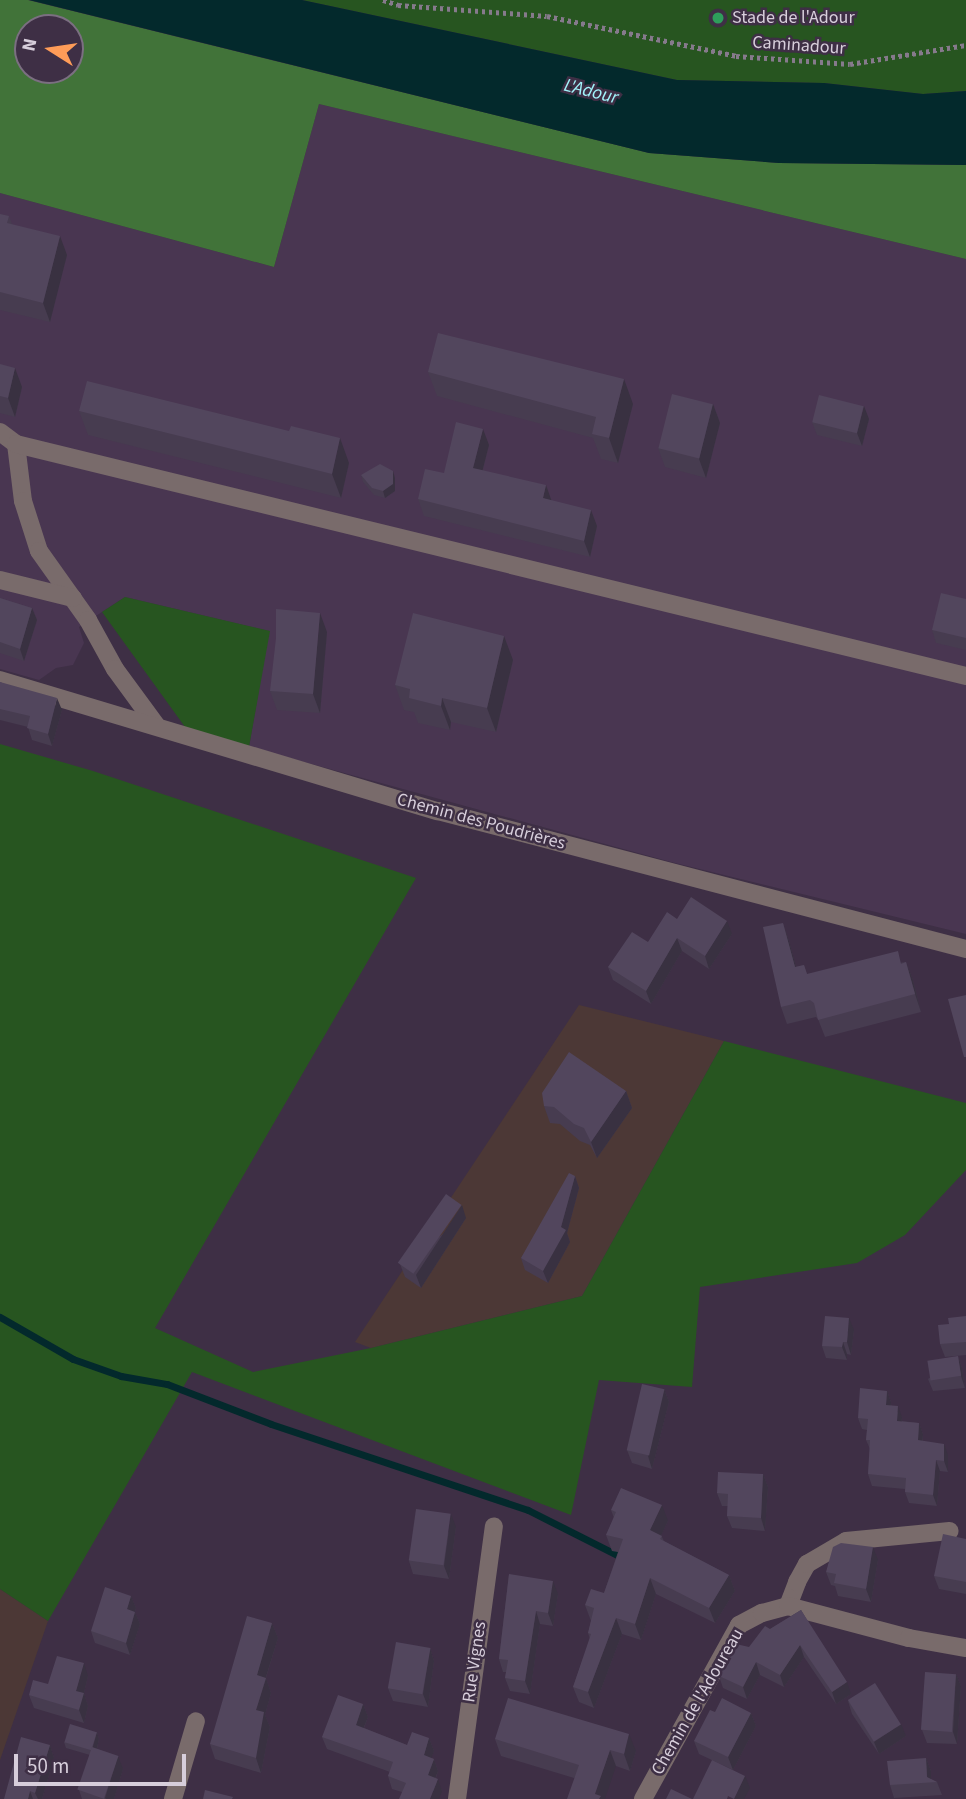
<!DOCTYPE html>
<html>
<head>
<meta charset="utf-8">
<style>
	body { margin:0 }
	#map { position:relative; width:966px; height:1799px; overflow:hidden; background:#3e2f45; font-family:"Source Sans 3",sans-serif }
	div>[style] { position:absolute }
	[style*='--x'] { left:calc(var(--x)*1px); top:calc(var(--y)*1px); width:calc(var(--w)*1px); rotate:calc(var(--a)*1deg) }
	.commercial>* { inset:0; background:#4c3836 }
	.built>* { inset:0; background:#493651 }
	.green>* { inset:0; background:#275520 }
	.forest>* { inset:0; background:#417339 }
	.water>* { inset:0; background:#03292c }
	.stream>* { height:7px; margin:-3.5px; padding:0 3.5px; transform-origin:3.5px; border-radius:3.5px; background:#03292c }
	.path>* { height:4.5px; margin-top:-2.25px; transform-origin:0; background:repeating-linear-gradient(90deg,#867a8c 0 3.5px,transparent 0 7px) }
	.minor>* { height:18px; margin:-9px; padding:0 9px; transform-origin:9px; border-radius:9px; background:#796b6b }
	.wall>* { inset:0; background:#473c50 }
	.shaded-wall>* { inset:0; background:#393141 }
	.building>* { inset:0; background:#52465d; transform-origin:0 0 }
	.dots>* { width:19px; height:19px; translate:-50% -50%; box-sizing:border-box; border:4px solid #3e2f45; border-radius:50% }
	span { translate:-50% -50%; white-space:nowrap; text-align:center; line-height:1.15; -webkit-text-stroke:5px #3e2f45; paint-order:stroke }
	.poi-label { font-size:18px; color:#d7cedb }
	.left { translate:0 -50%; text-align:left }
	.street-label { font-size:18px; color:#d7cedb }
	.water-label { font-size:19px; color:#a2f4fb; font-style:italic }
	.north { position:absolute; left:14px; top:14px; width:70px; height:70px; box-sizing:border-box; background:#3e2f45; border:2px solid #7b6f81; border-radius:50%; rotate:282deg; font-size:19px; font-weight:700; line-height:28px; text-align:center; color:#d7cedb }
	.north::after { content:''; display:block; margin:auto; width:24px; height:32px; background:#fe9c58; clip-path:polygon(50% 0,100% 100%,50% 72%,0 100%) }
	.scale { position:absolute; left:14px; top:1754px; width:172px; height:32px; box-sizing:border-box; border:4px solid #d7cedb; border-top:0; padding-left:9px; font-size:21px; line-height:24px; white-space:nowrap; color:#d7cedb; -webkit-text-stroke:5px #3e2f45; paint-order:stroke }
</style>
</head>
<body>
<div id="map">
	<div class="commercial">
		<div style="clip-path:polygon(579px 1005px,724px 1041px,582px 1296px,371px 1348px,355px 1342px)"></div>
		<div style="clip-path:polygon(0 1589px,48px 1621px,0 1760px)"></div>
	</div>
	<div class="built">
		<div style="clip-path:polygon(319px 104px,966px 259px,966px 934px,671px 862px,249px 747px,269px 631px,125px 597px,79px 627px,84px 643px,73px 665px,56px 668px,39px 680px,0 669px,0 193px,274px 267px)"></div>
	</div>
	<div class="green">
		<div style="clip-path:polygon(302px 0,966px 0,966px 91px,923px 94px,824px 83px,677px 80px)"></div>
		<div style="clip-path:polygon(125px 597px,270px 631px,249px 747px,185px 727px,102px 612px)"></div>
		<div style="clip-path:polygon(0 744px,93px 771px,416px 878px,155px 1328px,253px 1372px,371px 1348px,582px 1296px,724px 1041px,966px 1103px,966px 1170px,905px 1235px,857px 1263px,700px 1287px,692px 1387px,599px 1380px,571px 1515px,192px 1372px,48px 1621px,0 1589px)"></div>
	</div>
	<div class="forest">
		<div style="clip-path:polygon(evenodd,0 0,28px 0,649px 153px,779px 163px,966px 165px,966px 259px,319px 104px,274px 267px,0 193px,0 0,28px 28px,70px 28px,70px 70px,28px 70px,28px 28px)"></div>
	</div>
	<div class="water">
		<div style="clip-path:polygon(29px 0,302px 0,677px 80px,824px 83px,923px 94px,966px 91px,966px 165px,779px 163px,649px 153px)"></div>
	</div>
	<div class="stream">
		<div style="--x:0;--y:1317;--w:84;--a:29.9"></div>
		<div style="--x:73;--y:1359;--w:51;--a:19.5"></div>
		<div style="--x:121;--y:1376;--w:47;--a:9.9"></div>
		<div style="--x:167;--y:1384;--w:111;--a:21"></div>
		<div style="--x:271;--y:1424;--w:271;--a:18.5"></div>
		<div style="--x:528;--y:1510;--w:109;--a:26.8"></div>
	</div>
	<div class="path">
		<div style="--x:383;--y:0;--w:16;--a:18"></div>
		<div style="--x:398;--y:5;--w:149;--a:4.2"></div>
		<div style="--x:547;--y:16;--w:193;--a:11.9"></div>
		<div style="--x:736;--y:56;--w:114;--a:4"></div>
		<div style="--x:850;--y:64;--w:118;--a:-9.3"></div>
	</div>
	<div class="minor">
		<div style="--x:0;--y:432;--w:20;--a:37"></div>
		<div style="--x:16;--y:444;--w:57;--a:83"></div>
		<div style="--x:23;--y:501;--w:52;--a:72.3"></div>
		<div style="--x:39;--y:551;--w:85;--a:54.6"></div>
		<div style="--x:88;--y:620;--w:56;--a:61.1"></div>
		<div style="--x:115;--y:669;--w:69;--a:53.8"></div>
		<div style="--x:16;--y:444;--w:978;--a:13.72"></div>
		<div style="--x:0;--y:580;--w:75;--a:13.9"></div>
		<div style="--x:0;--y:680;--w:457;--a:16.7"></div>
		<div style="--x:438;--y:811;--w:546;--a:14.65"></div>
		<div style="--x:788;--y:1606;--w:26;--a:-69"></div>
		<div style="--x:797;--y:1582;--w:21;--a:-61"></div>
		<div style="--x:807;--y:1564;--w:45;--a:-30.5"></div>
		<div style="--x:846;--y:1541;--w:104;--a:-5.5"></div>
		<div style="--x:173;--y:1799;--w:81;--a:-73.6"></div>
		<div style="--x:457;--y:1799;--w:275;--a:-82.3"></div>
		<div style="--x:643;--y:1799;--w:199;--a:-61.1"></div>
		<div style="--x:739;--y:1625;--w:26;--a:-28"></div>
		<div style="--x:762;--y:1613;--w:27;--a:-15"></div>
		<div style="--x:788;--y:1606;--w:125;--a:14.8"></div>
		<div style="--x:909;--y:1638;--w:58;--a:10"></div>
	</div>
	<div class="wall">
		<div style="clip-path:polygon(0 214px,9px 216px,12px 224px,67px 255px,50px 322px,0 310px)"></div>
		<div style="clip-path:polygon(0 364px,22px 387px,15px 417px,0 413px)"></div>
		<div style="clip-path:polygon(428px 372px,633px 404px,618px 463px,601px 459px,593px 438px,437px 396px)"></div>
		<div style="clip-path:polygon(713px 404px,720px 423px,706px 478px,665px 467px,658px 448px)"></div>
		<div style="clip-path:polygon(79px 411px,349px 463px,341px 498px,88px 435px)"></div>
		<div style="clip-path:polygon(869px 419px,862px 446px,817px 435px,812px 422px)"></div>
		<div style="clip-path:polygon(489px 445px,483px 470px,552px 500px,597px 526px,590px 557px,424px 516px,418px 499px,444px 473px)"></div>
		<div style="clip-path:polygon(393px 471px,395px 478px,395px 491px,385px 498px,374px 495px,363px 482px,361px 475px)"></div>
		<div style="clip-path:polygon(0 598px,32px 608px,37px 620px,24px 661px,0 653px)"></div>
		<div style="clip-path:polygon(966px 599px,966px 650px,936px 643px,932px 630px)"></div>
		<div style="clip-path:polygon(327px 632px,320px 713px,277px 710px,270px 691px)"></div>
		<div style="clip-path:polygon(513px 660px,496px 732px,451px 722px,450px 730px,418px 723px,414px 712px,404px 710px,395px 685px)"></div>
		<div style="clip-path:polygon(0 682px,62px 710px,52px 746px,32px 740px,28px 727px,0 720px)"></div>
		<div style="clip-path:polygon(677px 919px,732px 934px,709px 969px,682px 951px,651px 1004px,613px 980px,608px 967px,648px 942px)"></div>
		<div style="clip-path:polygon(783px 923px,789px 941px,796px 967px,804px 965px,807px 974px,906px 962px,913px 980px,921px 1012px,825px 1037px,818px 1019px,816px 1017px,787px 1024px,781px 1007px)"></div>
		<div style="clip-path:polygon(626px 1091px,632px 1108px,597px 1158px,590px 1145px,580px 1141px,560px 1124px,550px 1123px,544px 1106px)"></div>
		<div style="clip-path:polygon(575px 1176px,579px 1188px,567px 1233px,570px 1242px,548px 1283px,525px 1270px,521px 1258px)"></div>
		<div style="clip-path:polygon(466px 1218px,421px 1288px,405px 1277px,400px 1264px)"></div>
		<div style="clip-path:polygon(966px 1316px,966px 1355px,945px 1357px,940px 1344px,949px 1324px)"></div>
		<div style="clip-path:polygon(854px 1330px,851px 1355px,847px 1354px,847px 1360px,826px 1358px,822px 1346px)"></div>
		<div style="clip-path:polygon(958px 1356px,962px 1368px,965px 1388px,933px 1391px,928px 1379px)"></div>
		<div style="clip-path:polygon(664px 1389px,669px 1402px,652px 1469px,632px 1463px,627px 1450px)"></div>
		<div style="clip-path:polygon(887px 1391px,891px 1402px,891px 1405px,902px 1417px,902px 1421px,919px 1423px,923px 1434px,923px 1441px,948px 1455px,948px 1472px,940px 1471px,937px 1506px,909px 1503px,905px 1492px,905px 1489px,872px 1486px,868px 1474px,870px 1449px,866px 1440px,867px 1430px,862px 1429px,858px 1418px)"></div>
		<div style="clip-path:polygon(763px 1474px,768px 1487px,765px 1531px,732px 1528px,727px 1516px,728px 1506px,722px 1506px,717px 1493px)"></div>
		<div style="clip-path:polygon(611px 1510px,668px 1521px,661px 1535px,664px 1541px,729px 1575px,735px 1591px,715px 1623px,656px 1594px,641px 1640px,622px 1634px,594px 1708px,579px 1702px,573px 1687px,590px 1639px,588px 1633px,591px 1621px,585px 1605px,604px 1593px,618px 1552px,612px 1551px,606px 1535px,614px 1518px)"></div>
		<div style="clip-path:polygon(456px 1527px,449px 1579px,413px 1574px,409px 1561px)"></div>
		<div style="clip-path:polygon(966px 1539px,966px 1594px,939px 1589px,934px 1576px)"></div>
		<div style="clip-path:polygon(878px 1560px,871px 1602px,838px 1596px,835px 1586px,831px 1585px,826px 1572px)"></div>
		<div style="clip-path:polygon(509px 1574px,558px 1594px,553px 1626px,540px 1624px,530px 1694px,510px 1691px,505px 1678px,506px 1672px,503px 1672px,499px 1659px)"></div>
		<div style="clip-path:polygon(131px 1596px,136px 1608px,135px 1612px,140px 1624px,130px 1655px,95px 1643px,91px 1631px)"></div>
		<div style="clip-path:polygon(801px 1610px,851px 1694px,836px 1704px,804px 1657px,784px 1687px,760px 1675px,747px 1699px,723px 1688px,719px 1676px,770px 1629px)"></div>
		<div style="clip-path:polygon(272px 1623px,278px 1638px,266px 1678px,271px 1693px,265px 1715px,270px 1727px,261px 1773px,215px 1759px,210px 1744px)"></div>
		<div style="clip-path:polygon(430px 1648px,434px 1661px,428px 1707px,393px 1701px,388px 1688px)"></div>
		<div style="clip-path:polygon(956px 1674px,961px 1686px,957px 1744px,927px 1743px,922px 1730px)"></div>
		<div style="clip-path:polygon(88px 1676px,84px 1693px,88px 1706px,84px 1723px,34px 1708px,29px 1695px,48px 1684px)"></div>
		<div style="clip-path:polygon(848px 1701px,906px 1736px,879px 1754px,852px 1714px)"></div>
		<div style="clip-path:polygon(363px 1704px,368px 1717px,364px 1728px,407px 1745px,429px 1738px,434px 1751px,431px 1758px,434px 1759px,438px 1771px,436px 1778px,442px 1791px,402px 1792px,392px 1789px,388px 1776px,390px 1772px,327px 1749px,322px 1737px)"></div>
		<div style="clip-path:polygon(715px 1712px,751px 1713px,756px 1726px,733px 1770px,699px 1754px,694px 1741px)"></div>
		<div style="clip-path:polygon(97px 1732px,99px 1739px,97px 1749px,123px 1769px,114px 1799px,82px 1799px,79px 1790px,90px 1755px,66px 1748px,64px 1742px)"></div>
		<div style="clip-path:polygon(495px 1739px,636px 1751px,630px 1771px,616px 1766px,574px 1778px,501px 1756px)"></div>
		<div style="clip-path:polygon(50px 1745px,54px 1758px,42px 1799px,4px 1799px)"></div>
		<div style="clip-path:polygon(926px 1758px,931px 1771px,931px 1779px,937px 1782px,942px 1795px,894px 1798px,890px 1785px)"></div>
	</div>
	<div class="shaded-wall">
		<div style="clip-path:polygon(60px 236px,67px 255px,50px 322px,43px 303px)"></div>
		<div style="clip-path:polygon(15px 368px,22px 387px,15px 417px,8px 398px)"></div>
		<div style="clip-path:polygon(624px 379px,633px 404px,618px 463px,609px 438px)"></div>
		<div style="clip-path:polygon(713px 404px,720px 423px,706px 478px,699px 459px)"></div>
		<div style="clip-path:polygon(864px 406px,869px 419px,862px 446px,857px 433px)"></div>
		<div style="clip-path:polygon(483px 429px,489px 445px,479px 484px,473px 468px)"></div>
		<div style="clip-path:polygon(340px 438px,349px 463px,341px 498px,332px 474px)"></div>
		<div style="clip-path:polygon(393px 471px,395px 478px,395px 491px,385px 498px,383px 491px)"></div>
		<div style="clip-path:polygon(546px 485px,552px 502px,543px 498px)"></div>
		<div style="clip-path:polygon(591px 510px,597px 526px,590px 557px,584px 541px)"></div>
		<div style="clip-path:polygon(32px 608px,37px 620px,24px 661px,20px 649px)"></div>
		<div style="clip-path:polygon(320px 613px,327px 632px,320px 713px,313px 694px)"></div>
		<div style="clip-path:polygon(504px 636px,513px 660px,496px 732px,487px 708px)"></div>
		<div style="clip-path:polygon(57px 698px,62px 710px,52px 746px,48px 734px)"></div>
		<div style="clip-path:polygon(442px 698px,451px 722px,450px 730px,441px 706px)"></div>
		<div style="clip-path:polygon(727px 921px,732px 934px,709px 969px,705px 956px)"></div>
		<div style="clip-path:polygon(783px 923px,789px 941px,801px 985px,795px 967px)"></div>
		<div style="clip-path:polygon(677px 938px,682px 951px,651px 1004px,646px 991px)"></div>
		<div style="clip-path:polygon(906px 962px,913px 980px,921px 1012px,915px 994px)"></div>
		<div style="clip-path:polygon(626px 1091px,632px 1108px,597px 1158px,591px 1142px)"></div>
		<div style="clip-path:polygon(575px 1176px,579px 1188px,567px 1233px,570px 1242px,548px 1283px,543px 1271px,561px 1227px)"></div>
		<div style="clip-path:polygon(462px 1205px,466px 1218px,421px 1288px,416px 1275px)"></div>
		<div style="clip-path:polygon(849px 1318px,854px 1330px,851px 1355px,847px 1342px)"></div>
		<div style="clip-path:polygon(843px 1342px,847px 1354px,847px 1360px,842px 1347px)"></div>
		<div style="clip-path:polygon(958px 1356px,962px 1368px,965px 1388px,961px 1376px)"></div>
		<div style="clip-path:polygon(664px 1389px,669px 1402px,652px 1469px,648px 1456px)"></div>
		<div style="clip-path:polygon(887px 1391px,891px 1402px,890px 1416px,886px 1405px)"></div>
		<div style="clip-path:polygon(898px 1406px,902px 1417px,901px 1432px,897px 1421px)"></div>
		<div style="clip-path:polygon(919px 1423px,923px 1434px,922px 1451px,918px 1440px)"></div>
		<div style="clip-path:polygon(944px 1444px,948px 1455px,948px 1472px,944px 1461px)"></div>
		<div style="clip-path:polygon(936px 1460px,940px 1471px,937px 1506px,933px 1495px)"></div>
		<div style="clip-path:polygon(763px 1474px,768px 1487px,765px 1531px,761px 1518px)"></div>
		<div style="clip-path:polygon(662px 1505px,668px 1521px,656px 1546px,650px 1530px)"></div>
		<div style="clip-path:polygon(451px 1514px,456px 1527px,449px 1579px,444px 1566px)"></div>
		<div style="clip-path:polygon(873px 1547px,878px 1560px,871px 1602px,866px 1589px)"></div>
		<div style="clip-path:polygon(729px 1575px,735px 1591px,715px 1623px,709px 1608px)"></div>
		<div style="clip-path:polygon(650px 1578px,656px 1594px,641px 1640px,635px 1624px)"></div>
		<div style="clip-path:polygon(553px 1581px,558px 1594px,553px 1626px,548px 1613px)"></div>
		<div style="clip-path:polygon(131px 1596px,136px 1608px,132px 1622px,127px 1609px)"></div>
		<div style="clip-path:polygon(536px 1611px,540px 1624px,530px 1694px,525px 1681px)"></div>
		<div style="clip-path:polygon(135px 1612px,140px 1624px,130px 1655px,126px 1643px)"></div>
		<div style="clip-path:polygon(616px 1618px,622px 1634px,594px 1708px,588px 1692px)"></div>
		<div style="clip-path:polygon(272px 1623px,278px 1638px,262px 1690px,257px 1675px)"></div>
		<div style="clip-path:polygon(800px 1645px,804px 1657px,784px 1687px,780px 1675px)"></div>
		<div style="clip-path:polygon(430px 1648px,434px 1661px,428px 1707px,423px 1694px)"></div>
		<div style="clip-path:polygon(756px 1662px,760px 1675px,747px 1699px,743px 1687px)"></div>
		<div style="clip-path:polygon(84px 1663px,88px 1676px,84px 1693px,88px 1706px,84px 1723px,79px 1710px,76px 1691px)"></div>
		<div style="clip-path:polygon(956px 1674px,961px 1686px,957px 1744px,953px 1732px)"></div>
		<div style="clip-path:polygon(266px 1678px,271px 1693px,265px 1715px,270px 1727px,261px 1773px,256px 1758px,256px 1710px)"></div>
		<div style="clip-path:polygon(847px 1682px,851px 1694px,836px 1704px,832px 1692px)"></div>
		<div style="clip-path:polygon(363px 1704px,368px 1717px,360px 1737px,356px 1725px)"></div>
		<div style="clip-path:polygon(751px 1713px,756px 1726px,733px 1770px,728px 1757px)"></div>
		<div style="clip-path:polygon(901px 1724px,906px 1736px,879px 1754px,874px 1742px)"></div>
		<div style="clip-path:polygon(97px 1732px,99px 1739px,95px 1757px,92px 1750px)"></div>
		<div style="clip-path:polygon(629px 1734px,636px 1751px,630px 1771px,624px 1754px)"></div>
		<div style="clip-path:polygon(429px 1738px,434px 1751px,428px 1767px,424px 1755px)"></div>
		<div style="clip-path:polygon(50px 1745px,54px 1758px,42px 1799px,38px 1799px,35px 1793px)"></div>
		<div style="clip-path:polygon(610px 1750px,616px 1766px,605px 1799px,597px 1799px,595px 1794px)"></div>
		<div style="clip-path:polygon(118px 1756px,123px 1769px,114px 1799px,106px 1799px,105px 1798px)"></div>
		<div style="clip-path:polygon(926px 1758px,931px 1771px,931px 1782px,927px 1777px)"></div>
		<div style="clip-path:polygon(434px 1759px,438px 1771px,432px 1787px,428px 1775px)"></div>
		<div style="clip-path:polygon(745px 1776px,750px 1788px,744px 1799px,734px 1799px)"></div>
		<div style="clip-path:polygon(438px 1779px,442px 1791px,439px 1799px,430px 1799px)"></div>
		<div style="clip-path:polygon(30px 1791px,33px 1799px,28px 1799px)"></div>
	</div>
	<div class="building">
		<div style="clip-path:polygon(0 214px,9px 216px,7px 223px,60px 236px,43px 303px,0 292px)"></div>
		<div style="clip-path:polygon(438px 333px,624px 379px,609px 438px,592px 434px,596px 417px,428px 372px)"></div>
		<div style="clip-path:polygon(0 364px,15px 368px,8px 398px,0 396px)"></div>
		<div style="clip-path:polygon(87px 381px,289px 431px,291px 426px,340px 438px,332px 474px,79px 411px)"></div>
		<div style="left:672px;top:394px;width:42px;height:56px;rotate:14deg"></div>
		<div style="left:819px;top:395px;width:46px;height:28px;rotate:14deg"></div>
		<div style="clip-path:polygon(456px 422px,483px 429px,473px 468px,546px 485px,543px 498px,591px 510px,584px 541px,418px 499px,425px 469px,444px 473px)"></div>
		<div style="clip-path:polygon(380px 464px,393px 471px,393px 484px,383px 491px,372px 488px,361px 475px)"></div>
		<div style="clip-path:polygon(941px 593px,966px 599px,966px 638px,932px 630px)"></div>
		<div style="clip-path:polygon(0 598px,32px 608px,20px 649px,0 642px)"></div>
		<div style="clip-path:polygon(276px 609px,320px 613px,313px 694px,270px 691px,276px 638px)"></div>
		<div style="clip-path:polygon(413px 613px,504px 636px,487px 708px,442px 698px,441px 706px,409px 698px,410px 689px,395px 685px)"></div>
		<div style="clip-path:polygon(0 682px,57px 698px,48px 734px,27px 728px,30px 716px,0 709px)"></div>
		<div style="clip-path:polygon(691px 897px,727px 921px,705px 956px,677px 938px,646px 991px,608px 967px,632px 932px,648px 942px,667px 912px,677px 919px)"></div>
		<div style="clip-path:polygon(783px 923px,795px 967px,804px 965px,807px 974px,898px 951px,901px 964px,906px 962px,915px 994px,818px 1020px,814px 1003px,810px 1000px,781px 1007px,763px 927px)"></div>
		<div style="clip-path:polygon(966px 995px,966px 1057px,964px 1057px,948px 999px)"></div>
		<div style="clip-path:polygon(569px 1052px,626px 1091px,591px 1142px,584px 1128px,574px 1124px,554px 1107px,544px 1106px,542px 1093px)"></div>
		<div style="clip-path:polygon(569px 1173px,575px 1176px,561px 1227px,566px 1230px,543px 1271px,521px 1258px)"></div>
		<div style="left:446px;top:1194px;width:19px;height:84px;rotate:35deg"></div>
		<div style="clip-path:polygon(825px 1316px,849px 1318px,847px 1342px,843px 1342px,842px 1347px,822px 1346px)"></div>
		<div style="clip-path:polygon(966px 1316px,966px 1342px,940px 1344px,938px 1325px,949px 1324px,948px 1318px)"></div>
		<div style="left:958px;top:1356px;width:20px;height:31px;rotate:81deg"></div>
		<div style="left:642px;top:1384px;width:23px;height:68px;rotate:13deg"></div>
		<div style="clip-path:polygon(860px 1388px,887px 1391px,886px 1405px,898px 1406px,897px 1421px,919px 1423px,918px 1440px,944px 1444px,944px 1461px,936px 1460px,933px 1495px,905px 1492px,906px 1478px,868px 1474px,870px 1440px,866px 1440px,868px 1419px,858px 1418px)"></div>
		<div style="clip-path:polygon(718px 1472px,763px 1474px,761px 1518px,727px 1516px,728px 1494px,717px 1493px)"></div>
		<div style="clip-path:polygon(621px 1488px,662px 1505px,650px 1530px,662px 1536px,660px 1539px,729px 1575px,709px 1608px,650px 1578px,635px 1624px,616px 1618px,588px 1692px,573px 1687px,591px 1634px,588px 1633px,594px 1608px,585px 1605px,591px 1589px,604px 1593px,623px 1539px,606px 1535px,616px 1512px,611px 1510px)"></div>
		<div style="left:416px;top:1509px;width:35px;height:52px;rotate:8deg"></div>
		<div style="clip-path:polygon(943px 1534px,966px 1539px,966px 1582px,934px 1576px)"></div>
		<div style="clip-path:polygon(841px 1543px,873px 1547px,866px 1589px,834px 1583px,836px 1574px,826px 1572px,833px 1547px)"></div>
		<div style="clip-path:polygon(509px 1574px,553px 1581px,548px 1613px,536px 1611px,525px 1681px,505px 1678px,508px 1660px,499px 1659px)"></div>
		<div style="clip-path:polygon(105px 1587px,131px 1596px,127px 1609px,135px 1612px,126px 1643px,91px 1631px)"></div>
		<div style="clip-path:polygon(801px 1610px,847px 1682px,832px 1692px,800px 1645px,780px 1675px,756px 1662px,743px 1687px,719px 1676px,736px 1644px,749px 1647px,765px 1626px,770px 1629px)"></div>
		<div style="clip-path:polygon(247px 1616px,272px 1623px,257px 1675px,266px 1678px,256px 1710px,264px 1712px,256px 1758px,210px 1744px)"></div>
		<div style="left:396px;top:1642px;width:35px;height:47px;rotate:10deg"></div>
		<div style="clip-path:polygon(57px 1656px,84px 1663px,76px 1691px,84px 1693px,79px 1710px,29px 1695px,33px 1680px,48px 1684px)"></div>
		<div style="left:925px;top:1672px;width:31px;height:58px;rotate:4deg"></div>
		<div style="left:875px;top:1683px;width:49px;height:32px;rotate:58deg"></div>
		<div style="clip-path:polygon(338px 1695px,363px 1704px,356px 1725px,407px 1745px,412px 1732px,429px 1738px,424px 1755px,434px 1759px,428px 1775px,438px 1779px,430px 1799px,399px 1799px,406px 1783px,388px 1776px,393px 1762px,322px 1737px)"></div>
		<div style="clip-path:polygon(508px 1698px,629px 1734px,624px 1754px,610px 1750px,595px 1794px,601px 1796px,599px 1799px,567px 1799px,579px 1765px,495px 1739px)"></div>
		<div style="clip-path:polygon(722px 1698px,751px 1713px,728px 1757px,694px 1741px,710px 1710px,715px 1712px)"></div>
		<div style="left:70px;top:1724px;width:28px;height:19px;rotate:17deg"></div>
		<div style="clip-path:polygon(21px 1737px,50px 1745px,35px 1793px,30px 1791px,28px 1799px,4px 1799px)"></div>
		<div style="left:92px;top:1747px;width:28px;height:45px;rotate:19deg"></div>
		<div style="clip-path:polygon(926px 1758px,927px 1777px,937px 1782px,890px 1785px,887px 1761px)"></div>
		<div style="clip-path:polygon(712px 1760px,745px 1776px,734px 1799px,728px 1796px,727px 1799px,693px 1799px)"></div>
		<div style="clip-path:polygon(671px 1789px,692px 1799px,666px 1799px)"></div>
		<div style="clip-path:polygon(205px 1790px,233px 1797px,232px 1799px,203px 1799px)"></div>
	</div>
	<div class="dots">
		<div style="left:718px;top:18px;background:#2e9e5b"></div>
	</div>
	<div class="poi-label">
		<span class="left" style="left:732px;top:18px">Stade de l'Adour</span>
	</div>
	<div class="street-label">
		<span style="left:799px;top:46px;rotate:4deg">Caminadour</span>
		<span style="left:481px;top:822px;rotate:15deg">Chemin des Poudrières</span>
		<span style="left:475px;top:1662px;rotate:-82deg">Rue Vignes</span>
		<span style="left:698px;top:1702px;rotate:-60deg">Chemin de l'Adoureau</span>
	</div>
	<div class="water-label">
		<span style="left:591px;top:92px;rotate:14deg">L'Adour</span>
	</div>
	<div class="north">N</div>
	<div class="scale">50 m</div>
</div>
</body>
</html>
